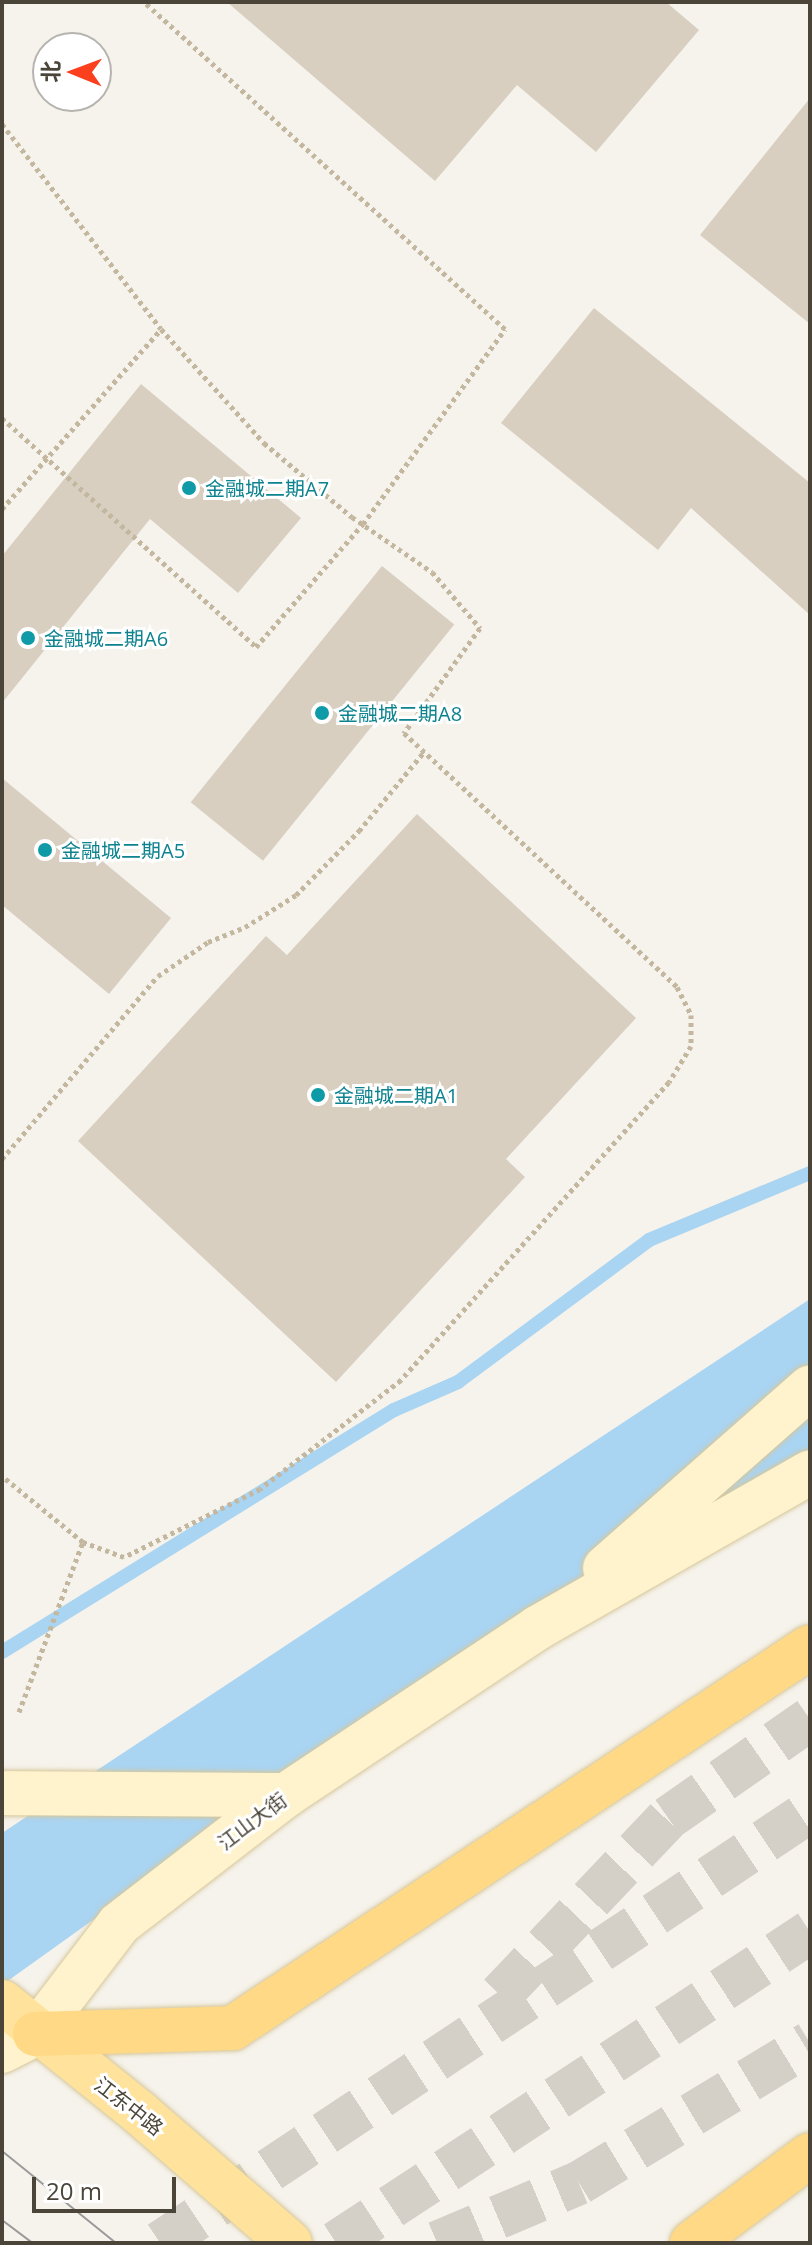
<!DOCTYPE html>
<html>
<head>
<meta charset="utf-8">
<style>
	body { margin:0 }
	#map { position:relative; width:812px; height:2245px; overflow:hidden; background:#f6f3ec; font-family:"Open Sans","Noto Sans SC",sans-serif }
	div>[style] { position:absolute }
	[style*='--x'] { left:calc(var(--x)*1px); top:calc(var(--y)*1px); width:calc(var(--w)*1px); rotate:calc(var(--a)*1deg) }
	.water>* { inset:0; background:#a9d4f2 }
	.stream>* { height:14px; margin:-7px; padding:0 7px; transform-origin:7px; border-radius:7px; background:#a9d4f2 }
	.building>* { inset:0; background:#d8cfc1; transform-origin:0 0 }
	.secondary-tunnel>* { height:44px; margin-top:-22px; transform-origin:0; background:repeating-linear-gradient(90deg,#d4d0c8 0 44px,transparent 0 66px) }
	.trunk-tunnel>* { height:44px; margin-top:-22px; transform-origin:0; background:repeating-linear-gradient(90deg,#d4d0c8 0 44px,transparent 0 66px) }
	.path>* { height:5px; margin-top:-2.5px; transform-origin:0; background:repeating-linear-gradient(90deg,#c4b79f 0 4px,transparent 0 8px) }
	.roads { filter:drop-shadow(0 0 2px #d6c79b) drop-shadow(0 0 2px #d6c79b) }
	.secondary>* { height:44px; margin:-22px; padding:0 22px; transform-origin:22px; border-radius:22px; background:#fff3cd }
	.primary>* { height:44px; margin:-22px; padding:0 22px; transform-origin:22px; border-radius:22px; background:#ffe39c }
	.trunk>* { height:44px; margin:-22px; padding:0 22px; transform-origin:22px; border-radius:22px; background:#ffd985 }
	.tram>* { height:2px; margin:-1px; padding:0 1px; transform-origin:1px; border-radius:1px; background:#9a9a9a }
	.dots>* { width:22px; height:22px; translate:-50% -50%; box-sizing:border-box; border:4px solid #fff; border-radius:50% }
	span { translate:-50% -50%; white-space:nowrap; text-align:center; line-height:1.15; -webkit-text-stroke:6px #fff; paint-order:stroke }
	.culture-label { font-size:20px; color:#0d838f }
	.left { translate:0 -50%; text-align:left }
	.street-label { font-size:20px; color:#4b4439 }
	.frame { position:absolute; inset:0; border:4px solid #4b4439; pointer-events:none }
	.north { position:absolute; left:32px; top:32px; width:80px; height:80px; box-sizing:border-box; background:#fff; border:2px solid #b7b4b0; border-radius:50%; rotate:271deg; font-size:22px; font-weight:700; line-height:32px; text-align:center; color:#4b4439 }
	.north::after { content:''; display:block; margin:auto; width:28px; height:36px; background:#fc3f1d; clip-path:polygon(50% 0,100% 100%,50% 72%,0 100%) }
	.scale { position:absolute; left:32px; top:2177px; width:144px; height:36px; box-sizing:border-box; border:4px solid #4b4439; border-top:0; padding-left:10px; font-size:24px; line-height:28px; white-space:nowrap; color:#4b4439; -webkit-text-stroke:6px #fff; paint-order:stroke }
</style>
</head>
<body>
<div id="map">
	<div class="water">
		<div style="clip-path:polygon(810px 1299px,810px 1460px,160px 1872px,2px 1985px,2px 1833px)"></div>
	</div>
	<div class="stream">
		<div style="--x:2;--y:1652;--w:461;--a:-31.7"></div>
		<div style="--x:394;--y:1410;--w:70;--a:-23.6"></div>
		<div style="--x:458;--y:1382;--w:238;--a:-36.6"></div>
		<div style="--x:649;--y:1240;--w:174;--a:-22.6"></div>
	</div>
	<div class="building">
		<div style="clip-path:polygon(227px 2px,666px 2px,699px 30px,596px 152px,517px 85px,435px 181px)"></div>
		<div style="clip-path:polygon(810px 98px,810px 324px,700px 235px)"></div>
		<div style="clip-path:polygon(594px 308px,810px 483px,810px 615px,691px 508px,658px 550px,501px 423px)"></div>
		<div style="clip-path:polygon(141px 384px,301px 518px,238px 593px,150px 519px,2px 703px,2px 556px)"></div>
		<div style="left:382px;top:566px;width:93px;height:304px;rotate:39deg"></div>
		<div style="clip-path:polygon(2px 778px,171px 918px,109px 994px,2px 905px)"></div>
		<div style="clip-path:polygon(417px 814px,636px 1018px,506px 1159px,525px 1177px,336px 1382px,78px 1141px,266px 936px,287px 955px)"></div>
	</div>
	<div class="secondary-tunnel">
		<div style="--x:437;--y:2243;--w:154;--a:-22.9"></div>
		<div style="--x:579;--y:2183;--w:270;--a:-31.2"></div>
	</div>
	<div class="trunk-tunnel">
		<div style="--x:500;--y:1995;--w:244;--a:-46.5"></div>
		<div style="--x:668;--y:1818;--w:173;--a:-34.9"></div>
		<div style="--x:160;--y:2243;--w:780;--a:-33.61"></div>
		<div style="--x:336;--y:2243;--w:567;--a:-33.27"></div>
	</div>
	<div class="path">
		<div style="--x:2;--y:124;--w:259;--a:52.2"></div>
		<div style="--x:161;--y:329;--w:154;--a:47.9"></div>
		<div style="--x:264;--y:443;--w:115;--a:40.1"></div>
		<div style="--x:352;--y:517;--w:97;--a:34.5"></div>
		<div style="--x:432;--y:572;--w:74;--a:49.4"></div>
		<div style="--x:480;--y:628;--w:130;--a:125.9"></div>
		<div style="--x:404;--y:733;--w:373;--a:42.9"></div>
		<div style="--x:677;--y:987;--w:31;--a:63"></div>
		<div style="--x:691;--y:1015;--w:31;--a:90"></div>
		<div style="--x:691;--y:1046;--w:42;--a:121.4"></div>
		<div style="--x:669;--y:1082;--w:401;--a:132"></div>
		<div style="--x:401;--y:1380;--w:178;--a:142.3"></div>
		<div style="--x:260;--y:1489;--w:152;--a:153.4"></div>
		<div style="--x:124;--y:1557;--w:44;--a:-159.9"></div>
		<div style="--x:83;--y:1542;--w:104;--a:-140.8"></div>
		<div style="--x:2;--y:418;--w:342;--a:42"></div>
		<div style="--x:256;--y:647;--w:163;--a:-49"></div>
		<div style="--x:363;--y:524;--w:241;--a:-53.9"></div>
		<div style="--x:505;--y:329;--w:486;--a:-137.8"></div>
		<div style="--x:2;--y:509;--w:240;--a:-48.5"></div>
		<div style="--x:2;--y:1159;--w:240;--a:-49.6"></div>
		<div style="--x:158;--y:976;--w:60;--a:-34.2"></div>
		<div style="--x:208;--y:942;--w:40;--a:-22"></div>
		<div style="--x:245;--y:927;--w:60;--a:-32.1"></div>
		<div style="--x:296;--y:895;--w:90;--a:-45.5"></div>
		<div style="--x:359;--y:831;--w:102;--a:-50.6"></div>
		<div style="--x:19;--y:1712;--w:182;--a:-69.4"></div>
	</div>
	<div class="roads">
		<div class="secondary">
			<div style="--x:605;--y:1568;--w:273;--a:-41.4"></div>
			<div style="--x:2;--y:1793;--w:284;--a:0.4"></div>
			<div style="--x:2;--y:2051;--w:37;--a:-27"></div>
			<div style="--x:35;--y:2034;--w:138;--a:-52.6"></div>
			<div style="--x:119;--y:1924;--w:211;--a:-37.7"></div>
			<div style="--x:286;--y:1795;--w:301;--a:-33.6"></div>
			<div style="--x:537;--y:1628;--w:314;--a:-29.7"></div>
		</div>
		<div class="primary">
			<div style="--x:2;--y:2002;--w:177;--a:38.8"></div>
			<div style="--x:140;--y:2113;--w:198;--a:40.9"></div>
		</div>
		<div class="trunk">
			<div style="--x:35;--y:2034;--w:198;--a:-1.7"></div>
			<div style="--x:233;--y:2028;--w:691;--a:-33.44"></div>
			<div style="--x:692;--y:2243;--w:147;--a:-36.7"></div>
		</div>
	</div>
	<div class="tram">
		<div style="--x:2;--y:2151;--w:146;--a:38.9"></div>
		<div style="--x:2;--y:2220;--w:38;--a:37"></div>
	</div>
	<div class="dots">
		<div style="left:189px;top:488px;background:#0f9aa8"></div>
		<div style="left:28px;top:638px;background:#0f9aa8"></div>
		<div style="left:322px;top:713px;background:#0f9aa8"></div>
		<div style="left:45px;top:850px;background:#0f9aa8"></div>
		<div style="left:318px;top:1095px;background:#0f9aa8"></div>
	</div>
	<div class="culture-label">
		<span class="left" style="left:205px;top:488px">金融城二期A7</span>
		<span class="left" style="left:44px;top:638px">金融城二期A6</span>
		<span class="left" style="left:338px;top:713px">金融城二期A8</span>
		<span class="left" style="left:61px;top:850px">金融城二期A5</span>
		<span class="left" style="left:334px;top:1095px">金融城二期A1</span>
	</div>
	<div class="street-label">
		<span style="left:252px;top:1821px;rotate:-37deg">江山大街</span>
		<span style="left:129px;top:2106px;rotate:38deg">江东中路</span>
	</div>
	<div class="frame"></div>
	<div class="north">北</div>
	<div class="scale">20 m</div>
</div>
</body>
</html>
